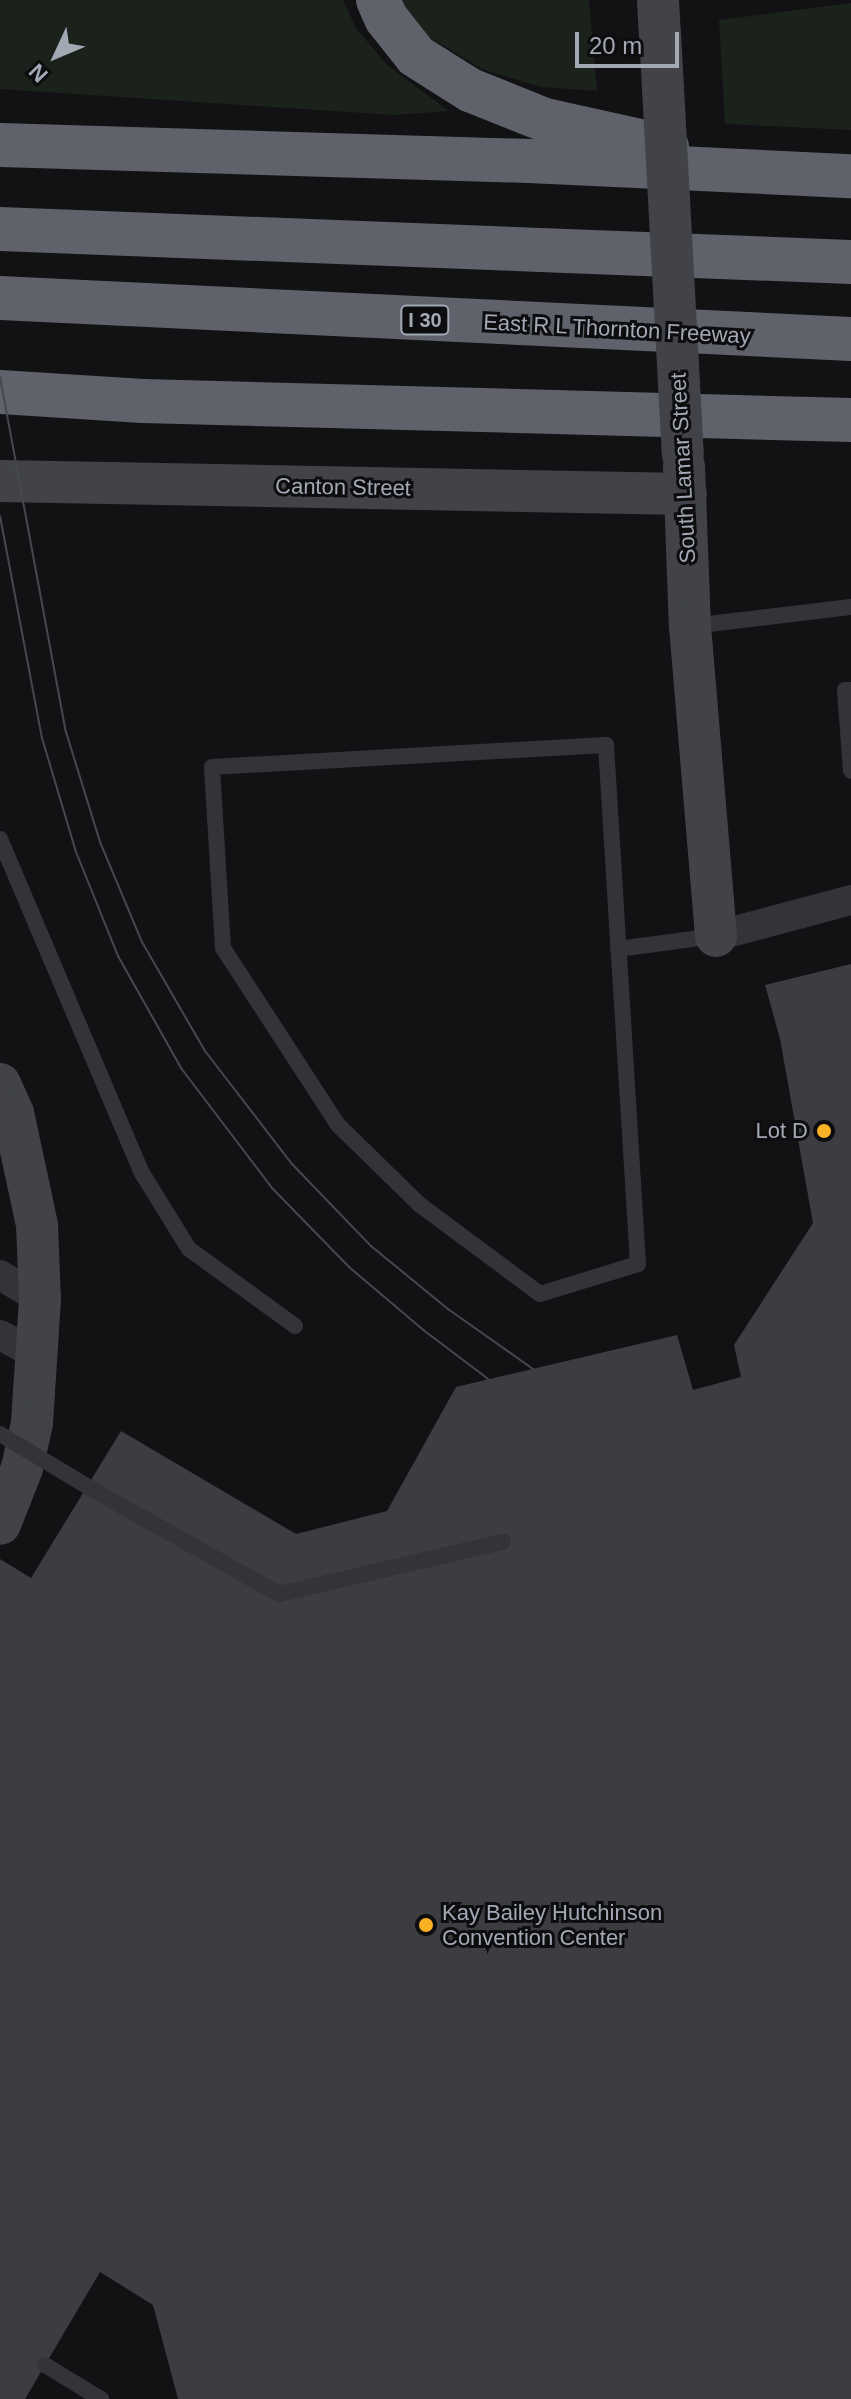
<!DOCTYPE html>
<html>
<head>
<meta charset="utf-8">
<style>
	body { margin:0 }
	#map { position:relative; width:851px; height:2399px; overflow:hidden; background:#121214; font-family:Helvetica,sans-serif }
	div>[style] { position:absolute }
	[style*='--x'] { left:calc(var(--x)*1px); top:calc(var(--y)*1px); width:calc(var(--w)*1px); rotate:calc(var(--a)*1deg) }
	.green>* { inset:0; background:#1a221b }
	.building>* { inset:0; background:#3c3d41 }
	.service>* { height:16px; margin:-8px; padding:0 8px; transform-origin:8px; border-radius:8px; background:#333439 }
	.minor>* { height:30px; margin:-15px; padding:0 15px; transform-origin:15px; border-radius:15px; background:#333439 }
	.secondary>* { height:42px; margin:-21px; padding:0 21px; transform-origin:21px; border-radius:21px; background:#414349 }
	.motorway>* { height:44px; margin:-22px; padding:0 22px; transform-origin:22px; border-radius:22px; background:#5f626a }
	.tram>* { height:2px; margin:-1px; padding:0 1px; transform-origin:1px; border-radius:1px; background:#46484e }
	.service-bridge>* { height:16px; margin:-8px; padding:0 8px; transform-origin:8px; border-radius:8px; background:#333439 }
	.secondary-bridge>* { height:42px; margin:-21px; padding:0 21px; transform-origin:21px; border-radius:21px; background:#414349 }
	.dots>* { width:22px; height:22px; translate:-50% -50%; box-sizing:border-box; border:4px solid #0d0d0f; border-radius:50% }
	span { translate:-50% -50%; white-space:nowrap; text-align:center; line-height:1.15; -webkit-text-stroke:6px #0d0d0f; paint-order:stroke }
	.shield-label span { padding:2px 6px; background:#0d0d0f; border:2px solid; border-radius:6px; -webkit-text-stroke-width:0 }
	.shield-label { font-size:20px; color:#a3a8b5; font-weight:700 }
	.street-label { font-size:22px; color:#a3a8b5 }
	.poi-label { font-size:22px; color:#a3a8b5 }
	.right { translate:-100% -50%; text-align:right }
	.left { translate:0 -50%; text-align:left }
	.north { position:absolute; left:16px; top:16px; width:80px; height:80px; -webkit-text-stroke:6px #0d0d0f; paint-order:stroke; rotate:226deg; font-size:22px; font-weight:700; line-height:32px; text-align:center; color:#a3a8b5 }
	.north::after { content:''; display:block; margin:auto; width:28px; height:36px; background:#a3a8b5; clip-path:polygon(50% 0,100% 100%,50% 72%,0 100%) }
	.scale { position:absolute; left:575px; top:32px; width:104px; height:36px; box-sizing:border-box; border:4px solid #a3a8b5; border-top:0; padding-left:10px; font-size:24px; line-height:28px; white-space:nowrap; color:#a3a8b5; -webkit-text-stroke:6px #0d0d0f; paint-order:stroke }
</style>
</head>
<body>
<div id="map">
	<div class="green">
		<div style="clip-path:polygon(0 0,343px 0,356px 28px,387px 65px,449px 111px,394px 115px,0 89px)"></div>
		<div style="clip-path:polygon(398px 0,589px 0,597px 91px,540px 87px,482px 69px,408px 24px)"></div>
		<div style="clip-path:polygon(851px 3px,851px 130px,725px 124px,719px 20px)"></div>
	</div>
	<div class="building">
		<div style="clip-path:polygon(851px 964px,851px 2399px,178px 2399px,153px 2305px,100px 2272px,25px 2399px,0 2399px,0 1559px,31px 1578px,121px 1431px,296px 1534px,387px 1511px,456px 1387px,677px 1335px,693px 1390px,741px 1377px,734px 1345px,813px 1223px,780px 1039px,765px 985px)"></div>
	</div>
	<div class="service">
		<div style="--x:692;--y:626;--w:160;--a:-6.8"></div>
		<div style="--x:851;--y:690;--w:6;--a:180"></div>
		<div style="--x:845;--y:690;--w:81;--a:85.8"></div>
		<div style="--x:606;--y:745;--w:520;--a:86.47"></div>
		<div style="--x:638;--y:1264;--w:102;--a:163"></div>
		<div style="--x:540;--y:1294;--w:151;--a:-143.4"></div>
		<div style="--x:419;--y:1204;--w:113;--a:-135.7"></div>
		<div style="--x:338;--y:1125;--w:211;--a:-123"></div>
		<div style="--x:223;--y:948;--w:181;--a:-93.5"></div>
		<div style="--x:212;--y:767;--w:395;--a:-3.2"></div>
		<div style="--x:0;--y:839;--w:363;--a:67"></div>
		<div style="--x:142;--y:1173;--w:89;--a:58.3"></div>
		<div style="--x:189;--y:1249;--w:131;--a:36"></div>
		<div style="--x:618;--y:949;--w:99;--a:-7.6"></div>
		<div style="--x:97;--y:1492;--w:209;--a:29.3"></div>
		<div style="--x:279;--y:1594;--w:230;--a:-13.1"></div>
		<div style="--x:45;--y:2365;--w:66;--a:31.3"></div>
	</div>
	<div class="minor">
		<div style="--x:716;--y:936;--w:140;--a:-14.9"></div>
		<div style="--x:0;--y:1275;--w:47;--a:31"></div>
		<div style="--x:0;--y:1335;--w:42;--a:28.4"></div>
	</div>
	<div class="secondary">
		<div style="--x:658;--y:0;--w:33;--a:87"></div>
		<div style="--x:684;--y:466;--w:160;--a:87.9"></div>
		<div style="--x:690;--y:626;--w:311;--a:85.2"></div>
		<div style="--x:0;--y:481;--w:686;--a:1.09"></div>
		<div style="--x:0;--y:1084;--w:32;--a:66"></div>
		<div style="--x:13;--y:1113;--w:115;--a:77.9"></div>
		<div style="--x:37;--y:1225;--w:74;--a:87.7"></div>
		<div style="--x:40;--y:1299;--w:124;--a:93.7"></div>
		<div style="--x:32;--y:1423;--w:46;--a:102.5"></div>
		<div style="--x:22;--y:1468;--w:60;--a:111.4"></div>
	</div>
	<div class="motorway">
		<div style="--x:378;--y:0;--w:20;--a:66"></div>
		<div style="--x:386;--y:18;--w:48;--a:51.7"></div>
		<div style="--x:416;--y:56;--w:64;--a:32.2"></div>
		<div style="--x:470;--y:90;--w:81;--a:21.8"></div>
		<div style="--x:545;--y:120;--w:125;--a:12.5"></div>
		<div style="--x:0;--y:145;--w:529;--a:1.73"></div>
		<div style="--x:529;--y:161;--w:322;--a:2.7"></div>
		<div style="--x:0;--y:229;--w:852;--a:2.22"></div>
		<div style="--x:0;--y:298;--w:852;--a:2.76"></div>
		<div style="--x:0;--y:392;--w:143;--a:3.6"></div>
		<div style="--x:143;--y:401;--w:708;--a:1.54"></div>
	</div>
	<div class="tram">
		<div style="--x:0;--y:377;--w:361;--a:79.5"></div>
		<div style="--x:66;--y:732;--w:115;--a:72.8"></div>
		<div style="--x:100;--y:842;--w:108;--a:67.2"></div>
		<div style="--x:142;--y:942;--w:126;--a:60"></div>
		<div style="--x:205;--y:1051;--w:143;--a:52.4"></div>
		<div style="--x:292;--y:1164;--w:114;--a:46.1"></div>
		<div style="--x:371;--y:1246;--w:99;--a:39.3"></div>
		<div style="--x:448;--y:1309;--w:104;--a:35.2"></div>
		<div style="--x:0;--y:516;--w:226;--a:79.3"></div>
		<div style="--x:42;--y:738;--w:119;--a:73.4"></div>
		<div style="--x:76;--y:852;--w:112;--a:68"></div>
		<div style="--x:118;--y:956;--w:129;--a:60.6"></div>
		<div style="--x:181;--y:1068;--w:151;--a:52.8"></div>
		<div style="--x:272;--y:1188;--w:110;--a:45.7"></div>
		<div style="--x:349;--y:1267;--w:96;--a:40.3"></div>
		<div style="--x:422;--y:1329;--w:83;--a:37.1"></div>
	</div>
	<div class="service-bridge">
		<div style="--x:0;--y:1434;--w:113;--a:30.9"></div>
	</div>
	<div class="secondary-bridge">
		<div style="--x:660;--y:33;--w:421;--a:86.9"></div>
	</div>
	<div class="dots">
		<div style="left:824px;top:1131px;background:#fab124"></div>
		<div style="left:426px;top:1925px;background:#fab124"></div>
	</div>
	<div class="shield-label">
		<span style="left:425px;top:320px">I 30</span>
	</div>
	<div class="street-label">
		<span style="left:617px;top:329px;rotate:3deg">East R L Thornton Freeway</span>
		<span style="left:683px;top:468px;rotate:-93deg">South Lamar Street</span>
		<span style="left:343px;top:487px;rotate:1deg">Canton Street</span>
	</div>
	<div class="poi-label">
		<span class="right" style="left:808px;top:1131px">Lot D</span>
		<span class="left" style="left:442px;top:1925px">Kay Bailey Hutchinson<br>Convention Center</span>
	</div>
	<div class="north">N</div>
	<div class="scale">20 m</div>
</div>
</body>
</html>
